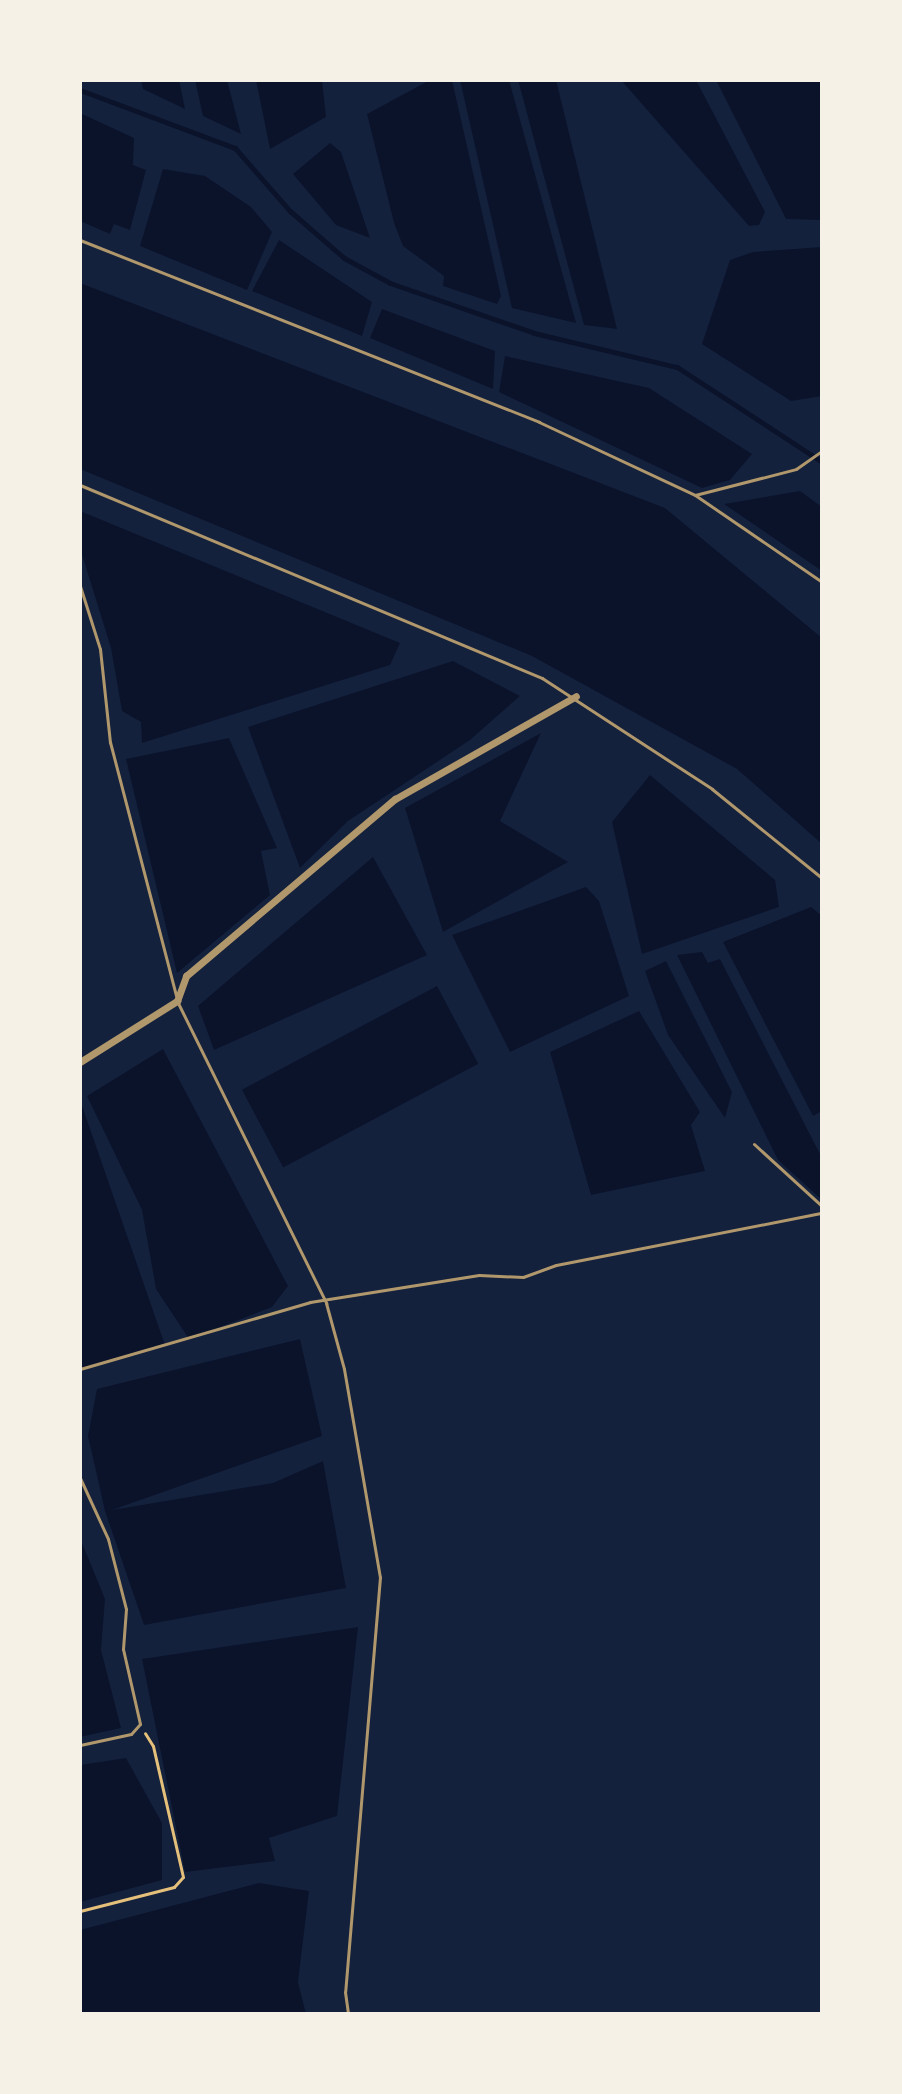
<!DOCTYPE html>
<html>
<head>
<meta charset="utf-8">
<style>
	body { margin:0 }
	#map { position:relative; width:902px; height:2094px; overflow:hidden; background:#14213d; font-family:Rubik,sans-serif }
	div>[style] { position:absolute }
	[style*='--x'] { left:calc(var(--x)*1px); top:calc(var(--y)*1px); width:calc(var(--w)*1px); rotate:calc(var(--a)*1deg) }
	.water>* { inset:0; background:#0b132b; transform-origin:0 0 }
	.stream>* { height:5px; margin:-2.5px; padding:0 2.5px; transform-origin:2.5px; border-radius:2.5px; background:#0b132b }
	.path>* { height:3px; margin:-1.5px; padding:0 1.5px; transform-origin:1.5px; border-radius:1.5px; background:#e5c07b }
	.service>* { height:3px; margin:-1.5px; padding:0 1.5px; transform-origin:1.5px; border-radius:1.5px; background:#b1986c }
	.minor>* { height:7px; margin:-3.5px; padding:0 3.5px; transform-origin:3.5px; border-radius:3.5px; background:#b1986c }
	span { translate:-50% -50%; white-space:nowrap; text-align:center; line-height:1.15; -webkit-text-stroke:8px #f6f1e7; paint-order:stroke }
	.frame { position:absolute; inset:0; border:82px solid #f6f1e7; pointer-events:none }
</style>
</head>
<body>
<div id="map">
	<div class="water">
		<div style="clip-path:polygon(141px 80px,179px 80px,185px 109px,143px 89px)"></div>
		<div style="clip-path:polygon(195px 80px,227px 80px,241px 134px,203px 116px)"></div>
		<div style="clip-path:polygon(256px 80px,322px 80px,326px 117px,270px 149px)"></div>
		<div style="clip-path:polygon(430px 80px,452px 80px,501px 296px,497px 304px,443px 286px,444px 276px,403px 246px,394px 223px,367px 114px)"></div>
		<div style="clip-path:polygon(460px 80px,509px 80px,576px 323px,512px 308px)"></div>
		<div style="clip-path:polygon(518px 80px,556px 80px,617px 329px,584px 325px)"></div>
		<div style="clip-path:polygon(621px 80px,696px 80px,765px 212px,759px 225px,749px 226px)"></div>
		<div style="clip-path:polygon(716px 80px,822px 80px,822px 220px,786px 219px)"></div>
		<div style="clip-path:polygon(80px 113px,134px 138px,133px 165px,146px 170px,130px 230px,114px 224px,110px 234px,80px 221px)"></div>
		<div style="clip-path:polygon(330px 143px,341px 152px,370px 238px,336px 225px,293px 174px)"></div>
		<div style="clip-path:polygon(163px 169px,205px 176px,251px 207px,272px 232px,247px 290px,140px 246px)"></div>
		<div style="clip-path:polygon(279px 240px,372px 302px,362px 336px,252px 291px)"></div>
		<div style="clip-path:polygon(822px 247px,822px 396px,791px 401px,702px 344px,730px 260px,753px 252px)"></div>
		<div style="clip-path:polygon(80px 283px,665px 508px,822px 638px,822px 844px,737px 769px,532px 656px,80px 469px)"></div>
		<div style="clip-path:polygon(382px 309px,495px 351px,493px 389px,370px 338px)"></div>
		<div style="clip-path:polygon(505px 356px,649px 388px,752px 454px,730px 480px,702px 488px,499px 392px)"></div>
		<div style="clip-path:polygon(800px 491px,822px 507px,822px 571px,724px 504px)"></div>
		<div style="clip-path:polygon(80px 511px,400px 643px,390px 665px,142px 743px,141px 722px,122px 711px,111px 648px,80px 548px)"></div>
		<div style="clip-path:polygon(453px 661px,520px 696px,470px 740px,348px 821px,300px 868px,248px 727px)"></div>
		<div style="clip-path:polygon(541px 733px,500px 821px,568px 862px,443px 932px,405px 808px)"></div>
		<div style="clip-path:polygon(229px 738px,277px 848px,261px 851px,270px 895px,177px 973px,126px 759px)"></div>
		<div style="clip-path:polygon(650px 775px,775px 880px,779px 907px,642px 954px,612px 822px)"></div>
		<div style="clip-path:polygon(373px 857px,427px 955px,214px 1050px,198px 1006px)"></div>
		<div style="clip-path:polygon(586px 887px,599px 901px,629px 996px,510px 1052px,452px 935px)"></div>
		<div style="clip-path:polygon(811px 907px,822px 916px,822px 1111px,813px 1116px,723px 942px)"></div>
		<div style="clip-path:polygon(702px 952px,708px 963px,720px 959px,822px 1158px,822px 1200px,778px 1160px,677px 955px)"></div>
		<div style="clip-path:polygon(666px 961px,732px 1092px,725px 1118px,668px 1035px,645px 971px)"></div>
		<div style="left:437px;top:986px;width:88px;height:221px;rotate:62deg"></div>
		<div style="clip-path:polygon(639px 1011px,700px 1112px,691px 1125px,705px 1171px,591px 1195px,550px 1052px)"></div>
		<div style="clip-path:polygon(163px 1049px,288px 1286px,272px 1307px,189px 1339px,156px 1289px,142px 1210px,87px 1096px)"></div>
		<div style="clip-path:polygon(80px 1100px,165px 1345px,80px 1370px)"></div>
		<div style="clip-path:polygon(300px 1339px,322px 1436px,112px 1510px,273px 1483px,323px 1461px,346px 1588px,144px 1625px,105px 1511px,88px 1436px,97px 1389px)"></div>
		<div style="clip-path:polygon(80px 1538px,105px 1599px,101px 1650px,121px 1728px,80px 1737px)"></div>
		<div style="clip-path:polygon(358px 1627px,337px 1816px,269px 1838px,275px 1861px,185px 1872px,142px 1659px)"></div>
		<div style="clip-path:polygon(126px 1758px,162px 1823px,162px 1880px,80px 1902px,80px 1765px)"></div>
		<div style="clip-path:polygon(259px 1883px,309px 1891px,298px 1982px,306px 2014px,80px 2014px,80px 1930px)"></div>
	</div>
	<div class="stream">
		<div style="--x:80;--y:90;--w:165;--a:20.5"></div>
		<div style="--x:235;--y:148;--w:84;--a:48.9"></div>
		<div style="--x:290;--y:211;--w:72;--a:41"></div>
		<div style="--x:344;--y:258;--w:52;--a:28.5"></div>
		<div style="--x:390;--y:283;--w:152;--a:19.1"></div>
		<div style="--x:534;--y:333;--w:147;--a:13.4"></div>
		<div style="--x:677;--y:367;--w:173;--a:33.2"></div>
	</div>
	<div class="path">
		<div style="--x:80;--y:1911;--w:97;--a:-14.3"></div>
		<div style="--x:174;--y:1887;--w:13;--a:-48"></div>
		<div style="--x:183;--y:1877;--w:134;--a:-102.9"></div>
		<div style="--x:153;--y:1746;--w:15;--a:-122"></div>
	</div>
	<div class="service">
		<div style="--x:80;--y:240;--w:494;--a:21.6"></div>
		<div style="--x:539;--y:422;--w:172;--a:25.1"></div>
		<div style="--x:695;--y:495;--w:154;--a:34.4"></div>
		<div style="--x:80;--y:485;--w:501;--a:22.67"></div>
		<div style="--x:542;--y:678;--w:203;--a:33.1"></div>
		<div style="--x:712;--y:789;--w:141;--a:39"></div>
		<div style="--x:695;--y:495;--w:104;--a:-14.4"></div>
		<div style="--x:796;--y:469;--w:32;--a:-35"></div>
		<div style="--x:80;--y:586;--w:66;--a:72.4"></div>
		<div style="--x:100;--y:649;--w:94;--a:83.9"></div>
		<div style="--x:110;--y:742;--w:262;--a:75.4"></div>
		<div style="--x:178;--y:1003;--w:335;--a:63.7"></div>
		<div style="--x:326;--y:1303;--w:68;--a:74.7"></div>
		<div style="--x:344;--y:1369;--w:211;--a:80.2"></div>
		<div style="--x:380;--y:1577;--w:416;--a:94.8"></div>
		<div style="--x:345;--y:1992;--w:22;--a:82"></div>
		<div style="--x:754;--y:1144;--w:92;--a:42.4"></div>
		<div style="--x:80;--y:1369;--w:240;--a:-16.2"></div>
		<div style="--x:310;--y:1302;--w:171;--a:-9.1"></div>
		<div style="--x:479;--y:1275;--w:44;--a:2.6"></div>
		<div style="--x:523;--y:1277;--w:35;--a:-20"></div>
		<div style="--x:556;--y:1265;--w:271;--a:-11.1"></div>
		<div style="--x:80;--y:1478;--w:67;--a:65.3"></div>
		<div style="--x:108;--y:1539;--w:72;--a:75.6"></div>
		<div style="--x:126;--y:1609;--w:40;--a:94.3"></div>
		<div style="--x:123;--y:1649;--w:77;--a:77.2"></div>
		<div style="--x:140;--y:1724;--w:13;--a:132"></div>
		<div style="--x:131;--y:1734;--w:52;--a:167.8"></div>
	</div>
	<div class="minor">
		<div style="--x:80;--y:1062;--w:115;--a:-32.2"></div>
		<div style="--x:177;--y:1001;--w:27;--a:-70"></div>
		<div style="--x:186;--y:976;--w:274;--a:-40.3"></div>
		<div style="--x:395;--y:799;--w:208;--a:-29.6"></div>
	</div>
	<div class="frame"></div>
</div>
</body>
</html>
